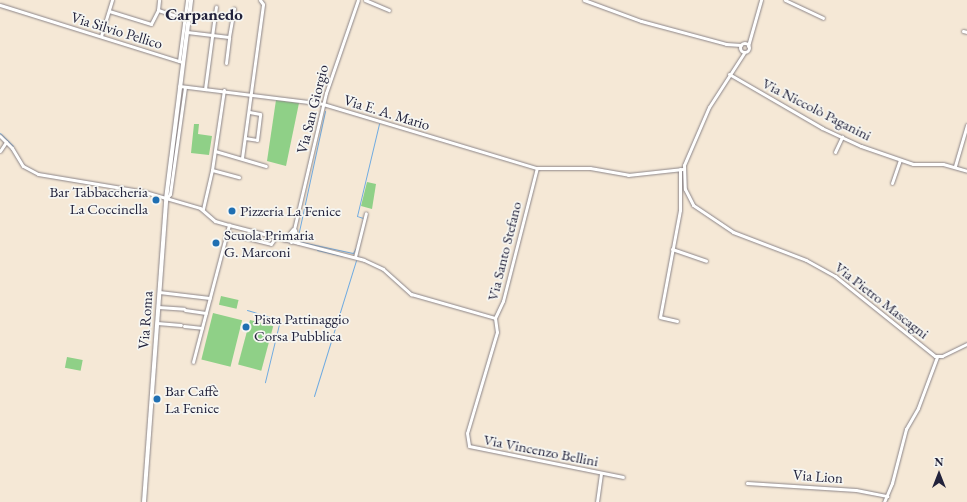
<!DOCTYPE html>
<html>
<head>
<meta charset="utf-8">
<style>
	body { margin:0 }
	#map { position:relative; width:967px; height:502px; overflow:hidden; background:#f5e8d6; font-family:"EB Garamond",serif }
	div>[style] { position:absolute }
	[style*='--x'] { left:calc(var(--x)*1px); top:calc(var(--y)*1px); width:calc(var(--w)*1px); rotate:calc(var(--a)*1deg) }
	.green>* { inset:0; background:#8fd087; transform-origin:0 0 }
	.stream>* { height:1px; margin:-0.5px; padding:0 0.5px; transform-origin:0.5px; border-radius:0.5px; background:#70abe1 }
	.roads { filter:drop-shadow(0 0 1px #8c8588) drop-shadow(0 0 1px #8c8588) }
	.minor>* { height:3px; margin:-1.5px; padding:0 1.5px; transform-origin:1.5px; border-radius:1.5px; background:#fff }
	.minor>.ring { margin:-1.5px; padding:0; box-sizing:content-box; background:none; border:3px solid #fff; border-radius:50% }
	.major>* { height:4px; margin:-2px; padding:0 2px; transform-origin:2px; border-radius:2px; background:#fff }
	.dots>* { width:11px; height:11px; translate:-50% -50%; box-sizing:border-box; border:2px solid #f6f6f2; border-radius:50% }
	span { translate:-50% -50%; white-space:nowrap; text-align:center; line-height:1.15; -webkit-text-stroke:3.5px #f6f6f2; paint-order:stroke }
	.street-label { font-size:15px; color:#22223b }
	.poi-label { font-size:15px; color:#22223b }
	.right { translate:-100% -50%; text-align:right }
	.left { translate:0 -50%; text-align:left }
	.quarter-label { font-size:17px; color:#22223b; font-weight:700 }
	.north { position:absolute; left:919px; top:454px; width:40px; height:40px; -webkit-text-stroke:3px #f6f6f2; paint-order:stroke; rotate:0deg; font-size:11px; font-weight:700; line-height:16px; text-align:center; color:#22223b }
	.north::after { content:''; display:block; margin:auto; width:14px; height:18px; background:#22223b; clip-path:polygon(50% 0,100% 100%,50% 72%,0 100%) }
</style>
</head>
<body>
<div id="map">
	<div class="green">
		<div style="clip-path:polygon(276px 100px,299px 103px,286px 166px,267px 161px)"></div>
		<div style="clip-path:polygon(194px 124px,199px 124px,198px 134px,212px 136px,209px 155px,191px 153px)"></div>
		<div style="clip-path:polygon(367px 182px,376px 184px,372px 209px,361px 206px)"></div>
		<div style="left:221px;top:296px;width:18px;height:9px;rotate:13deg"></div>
		<div style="left:213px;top:313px;width:30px;height:48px;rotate:14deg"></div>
		<div style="left:250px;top:320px;width:24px;height:46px;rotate:15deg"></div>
		<div style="left:67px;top:357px;width:16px;height:11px;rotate:11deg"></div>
	</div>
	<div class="stream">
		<div style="--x:0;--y:133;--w:18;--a:45"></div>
		<div style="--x:363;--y:218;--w:6;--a:-162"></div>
		<div style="--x:357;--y:216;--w:95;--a:-76.6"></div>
		<div style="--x:298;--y:236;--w:128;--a:-77.8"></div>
		<div style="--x:299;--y:239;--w:4;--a:56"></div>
		<div style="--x:301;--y:242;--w:53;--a:11.9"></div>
		<div style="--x:353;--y:253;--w:6;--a:-59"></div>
		<div style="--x:317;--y:250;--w:26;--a:13"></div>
		<div style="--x:247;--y:310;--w:34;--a:17"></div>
		<div style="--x:280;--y:320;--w:64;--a:103.6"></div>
		<div style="--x:314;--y:396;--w:142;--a:-72.8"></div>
	</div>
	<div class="roads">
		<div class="minor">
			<div style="--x:365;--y:0;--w:26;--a:23"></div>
			<div style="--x:584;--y:0;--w:61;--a:20.2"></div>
			<div style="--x:641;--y:21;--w:88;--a:15.1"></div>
			<div style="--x:726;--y:44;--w:15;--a:4"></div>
			<div style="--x:785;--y:0;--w:42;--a:25.3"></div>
			<div style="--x:0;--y:5;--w:191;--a:17.4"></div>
			<div style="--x:158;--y:10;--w:10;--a:-84"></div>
			<div style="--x:109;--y:11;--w:44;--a:17.2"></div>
			<div style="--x:151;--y:24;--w:16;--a:-63"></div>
			<div style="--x:158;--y:10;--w:32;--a:18"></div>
			<div style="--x:963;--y:31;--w:4;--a:14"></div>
			<div style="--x:187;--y:32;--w:42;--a:6.8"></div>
			<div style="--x:229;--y:37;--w:29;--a:-80"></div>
			<div style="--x:101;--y:36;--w:38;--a:-73"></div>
			<div class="ring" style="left:740.5px;top:43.5px;width:6px;height:6px"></div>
			<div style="--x:748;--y:46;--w:48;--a:-74.2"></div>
			<div style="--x:744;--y:53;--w:64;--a:122.9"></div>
			<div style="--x:709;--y:107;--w:63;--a:113.3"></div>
			<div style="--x:684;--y:165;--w:24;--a:88"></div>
			<div style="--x:685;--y:189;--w:18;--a:63"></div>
			<div style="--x:693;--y:205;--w:48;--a:34"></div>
			<div style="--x:733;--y:232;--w:78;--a:21"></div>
			<div style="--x:806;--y:260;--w:33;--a:29"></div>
			<div style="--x:835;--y:276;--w:128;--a:38.7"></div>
			<div style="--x:935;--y:356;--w:7;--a:0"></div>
			<div style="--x:942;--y:356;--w:28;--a:-26"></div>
			<div style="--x:179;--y:61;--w:62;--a:-82.5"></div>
			<div style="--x:226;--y:63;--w:26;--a:-83"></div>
			<div style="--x:729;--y:74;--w:108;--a:30.1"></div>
			<div style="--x:822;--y:128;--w:43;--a:24.8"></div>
			<div style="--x:861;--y:146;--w:55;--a:19.1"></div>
			<div style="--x:913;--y:164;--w:30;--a:0"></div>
			<div style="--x:943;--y:164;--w:25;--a:16"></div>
			<div style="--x:179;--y:86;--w:145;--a:7.1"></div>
			<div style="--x:323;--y:104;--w:223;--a:16.7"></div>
			<div style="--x:537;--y:168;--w:53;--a:0"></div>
			<div style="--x:590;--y:168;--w:39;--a:10"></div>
			<div style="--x:628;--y:175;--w:55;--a:-6.2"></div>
			<div style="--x:205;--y:89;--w:83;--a:-82.4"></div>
			<div style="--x:0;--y:136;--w:17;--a:45"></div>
			<div style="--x:12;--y:148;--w:21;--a:59"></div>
			<div style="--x:23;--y:166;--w:17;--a:28"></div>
			<div style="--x:38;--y:174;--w:109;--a:9.5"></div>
			<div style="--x:145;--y:192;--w:57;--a:16.2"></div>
			<div style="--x:200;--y:208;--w:20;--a:41"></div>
			<div style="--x:215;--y:221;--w:15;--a:16"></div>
			<div style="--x:229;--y:225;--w:139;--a:14.5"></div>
			<div style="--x:364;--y:260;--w:21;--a:25"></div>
			<div style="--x:383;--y:269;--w:38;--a:42"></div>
			<div style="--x:411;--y:294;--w:87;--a:15.9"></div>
			<div style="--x:245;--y:138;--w:12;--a:9"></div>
			<div style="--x:257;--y:140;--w:26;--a:-83"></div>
			<div style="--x:260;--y:114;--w:11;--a:-170"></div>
			<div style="--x:0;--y:151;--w:11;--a:-56"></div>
			<div style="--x:215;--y:151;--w:53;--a:16.4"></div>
			<div style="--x:835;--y:152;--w:17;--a:-65"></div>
			<div style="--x:242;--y:158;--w:155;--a:-82.2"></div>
			<div style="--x:263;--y:4;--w:5;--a:-127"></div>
			<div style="--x:955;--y:166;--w:43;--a:-73.7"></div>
			<div style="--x:212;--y:170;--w:28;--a:15"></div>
			<div style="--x:892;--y:183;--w:24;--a:-71"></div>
			<div style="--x:166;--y:199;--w:6;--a:-51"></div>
			<div style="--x:170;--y:194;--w:108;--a:-82"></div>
			<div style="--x:203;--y:209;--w:40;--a:-77"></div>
			<div style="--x:212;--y:170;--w:81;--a:-81.5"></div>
			<div style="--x:295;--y:230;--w:13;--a:77"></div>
			<div style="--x:227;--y:233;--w:45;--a:14"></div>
			<div style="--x:271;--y:244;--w:7;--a:-56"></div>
			<div style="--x:284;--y:240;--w:14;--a:-51"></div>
			<div style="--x:291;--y:242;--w:153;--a:-76.8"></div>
			<div style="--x:326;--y:93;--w:98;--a:-71"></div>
			<div style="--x:672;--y:249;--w:36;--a:19"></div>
			<div style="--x:355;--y:257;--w:45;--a:-76"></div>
			<div style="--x:159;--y:292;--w:51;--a:6.7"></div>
			<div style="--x:158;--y:307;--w:26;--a:4"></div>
			<div style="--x:185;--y:310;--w:21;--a:8"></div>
			<div style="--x:495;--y:318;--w:14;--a:82"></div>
			<div style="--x:497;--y:332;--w:105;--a:106.5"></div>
			<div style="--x:467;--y:433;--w:13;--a:81"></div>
			<div style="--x:469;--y:446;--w:157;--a:11.4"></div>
			<div style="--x:495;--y:318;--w:19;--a:-65"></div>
			<div style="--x:503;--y:301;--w:137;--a:-75.7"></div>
			<div style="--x:677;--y:321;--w:17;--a:-167"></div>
			<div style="--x:660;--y:317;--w:109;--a:-79.4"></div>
			<div style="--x:680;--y:210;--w:41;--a:-90"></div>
			<div style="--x:157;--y:323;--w:24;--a:5"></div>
			<div style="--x:184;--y:326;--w:18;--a:6"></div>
			<div style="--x:193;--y:362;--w:142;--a:-75.3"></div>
			<div style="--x:747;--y:483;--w:109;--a:3.7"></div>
			<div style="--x:856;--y:490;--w:32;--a:11"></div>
			<div style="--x:597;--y:502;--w:28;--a:-82"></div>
			<div style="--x:884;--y:502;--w:21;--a:-67"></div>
			<div style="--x:892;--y:483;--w:56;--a:-75.5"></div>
			<div style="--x:906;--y:429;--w:24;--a:-60"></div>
			<div style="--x:918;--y:408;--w:54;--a:-69.6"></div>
		</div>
		<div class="major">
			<div style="--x:144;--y:502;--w:304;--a:-85.8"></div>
			<div style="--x:166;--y:199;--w:201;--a:-82.8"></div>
		</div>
	</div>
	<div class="dots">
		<div style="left:156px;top:200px;background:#1f6fb2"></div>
		<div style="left:232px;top:211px;background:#1f6fb2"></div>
		<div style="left:216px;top:243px;background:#1f6fb2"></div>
		<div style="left:246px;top:327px;background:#1f6fb2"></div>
		<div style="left:157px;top:399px;background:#1f6fb2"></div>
	</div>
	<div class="street-label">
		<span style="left:117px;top:30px;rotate:17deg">Via Silvio Pellico</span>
		<span style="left:312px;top:109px;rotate:-76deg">Via San Giorgio</span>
		<span style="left:817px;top:109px;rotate:27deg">Via Niccolò Paganini</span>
		<span style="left:387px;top:112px;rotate:17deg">Via E. A. Mario</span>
		<span style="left:504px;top:251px;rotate:-76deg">Via Santo Stefano</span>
		<span style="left:882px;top:300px;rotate:38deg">Via Pietro Mascagni</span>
		<span style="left:145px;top:320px;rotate:-86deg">Via Roma</span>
		<span style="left:541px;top:450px;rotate:11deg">Via Vincenzo Bellini</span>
		<span style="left:818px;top:476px;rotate:4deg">Via Lion</span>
	</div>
	<div class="poi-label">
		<span class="right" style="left:148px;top:200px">Bar Tabbaccheria<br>La Coccinella</span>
		<span class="left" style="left:240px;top:211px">Pizzeria La Fenice</span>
		<span class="left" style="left:224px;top:243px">Scuola Primaria<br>G. Marconi</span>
		<span class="left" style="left:254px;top:327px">Pista Pattinaggio<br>Corsa Pubblica</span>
		<span class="left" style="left:165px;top:399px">Bar Caffè<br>La Fenice</span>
	</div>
	<div class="quarter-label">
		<span style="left:204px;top:15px">Carpanedo</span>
	</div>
	<div class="north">N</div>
</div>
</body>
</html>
